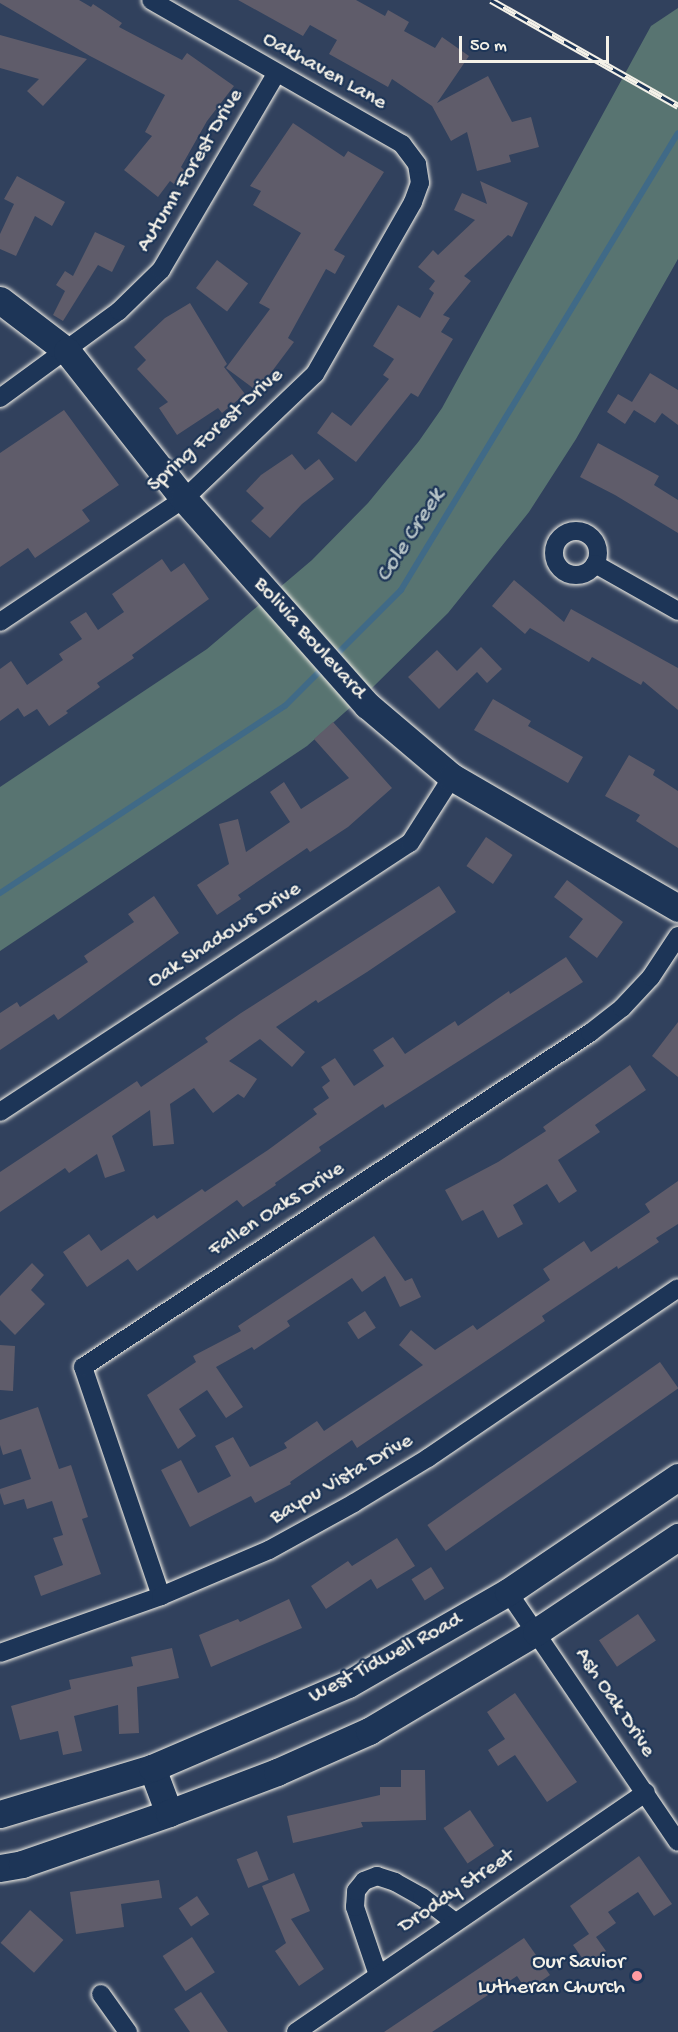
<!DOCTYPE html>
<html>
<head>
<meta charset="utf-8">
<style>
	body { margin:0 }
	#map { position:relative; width:678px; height:2032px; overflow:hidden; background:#31415d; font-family:"Gochi Hand",sans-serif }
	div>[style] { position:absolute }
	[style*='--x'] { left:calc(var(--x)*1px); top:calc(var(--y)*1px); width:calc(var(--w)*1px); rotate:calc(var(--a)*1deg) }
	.green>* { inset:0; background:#587471 }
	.stream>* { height:6px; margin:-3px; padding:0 3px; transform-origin:3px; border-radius:3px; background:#406a87 }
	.building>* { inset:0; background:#5f5c6a; transform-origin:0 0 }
	.roads { filter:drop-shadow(0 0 2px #f4f1e8) drop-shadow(0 0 2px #f4f1e8) }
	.street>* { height:18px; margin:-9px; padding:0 9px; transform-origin:9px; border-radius:9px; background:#1d3557 }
	.street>.ring { margin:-9px; padding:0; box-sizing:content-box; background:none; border:18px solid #1d3557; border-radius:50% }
	.secondary>* { height:27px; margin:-13.5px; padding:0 13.5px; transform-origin:13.5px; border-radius:13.5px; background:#1d3557 }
	.rail>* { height:7px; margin-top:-3.5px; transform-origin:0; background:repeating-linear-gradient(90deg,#1d3557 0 14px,#f4f1e8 0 28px); box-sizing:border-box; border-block:2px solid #f4f1e8 }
	.dots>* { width:16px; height:16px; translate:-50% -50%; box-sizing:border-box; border:3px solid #1d3557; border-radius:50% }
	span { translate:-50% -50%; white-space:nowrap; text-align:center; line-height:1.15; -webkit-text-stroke:4.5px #1d3557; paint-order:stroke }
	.street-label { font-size:22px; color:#f4f1e8 }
	.poi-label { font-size:22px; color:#f4f1e8 }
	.right { translate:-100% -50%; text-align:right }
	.water-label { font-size:24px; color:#b5c2c6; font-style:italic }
	.scale { position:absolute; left:459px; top:36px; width:150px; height:27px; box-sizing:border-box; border:3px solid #f4f1e8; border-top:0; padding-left:8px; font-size:18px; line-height:21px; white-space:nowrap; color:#f4f1e8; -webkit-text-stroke:4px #1d3557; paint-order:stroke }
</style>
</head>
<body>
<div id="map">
	<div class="green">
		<div style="clip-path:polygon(678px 8px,678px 259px,576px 439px,529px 512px,448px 613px,372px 688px,307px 746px,0 951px,0 787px,207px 649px,312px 560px,368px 503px,419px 441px,442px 408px,651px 26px)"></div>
	</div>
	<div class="stream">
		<div style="--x:334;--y:657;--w:95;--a:-45"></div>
		<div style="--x:401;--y:590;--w:534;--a:-58.78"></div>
		<div style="--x:0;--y:893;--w:341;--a:-33.3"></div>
		<div style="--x:285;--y:706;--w:57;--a:-45"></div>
	</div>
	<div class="building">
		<div style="clip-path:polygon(0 0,79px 0,91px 7px,93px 4px,122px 23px,119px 27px,182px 60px,187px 53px,234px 86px,207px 121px,181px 167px,185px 171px,174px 184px,170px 181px,158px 197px,124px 170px,152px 136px,145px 132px,165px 95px,90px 56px,0 3px)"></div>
		<div style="clip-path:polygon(238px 0,356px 0,385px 16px,388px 10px,409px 22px,404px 31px,435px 48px,442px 37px,469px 56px,437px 103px,488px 76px,512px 122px,531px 117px,539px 147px,509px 155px,511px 162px,477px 171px,467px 132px,451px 141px,432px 106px,392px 79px,388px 87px,329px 54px,337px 40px,310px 25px,303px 36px)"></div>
		<div style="clip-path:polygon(0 35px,87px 59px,43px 106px,27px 91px,39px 79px,0 68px)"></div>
		<div style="clip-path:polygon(293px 123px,344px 157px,348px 151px,384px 172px,334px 250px,345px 256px,335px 274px,326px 269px,288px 338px,294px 342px,270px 374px,253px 388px,226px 368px,270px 309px,259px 303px,301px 233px,253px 205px,261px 191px,250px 186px)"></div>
		<div style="clip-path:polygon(17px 176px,65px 202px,52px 226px,35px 216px,16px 256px,0 249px,0 234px,14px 204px,4px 199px)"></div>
		<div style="clip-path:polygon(480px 181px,528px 203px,512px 237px,508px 235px,464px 276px,471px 281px,443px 315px,450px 318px,441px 332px,453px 339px,418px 397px,411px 393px,356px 462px,317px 433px,332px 412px,351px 426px,389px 379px,383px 375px,394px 359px,373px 346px,398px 305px,420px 318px,434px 293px,429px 289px,435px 281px,418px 267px,433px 250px,438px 255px,475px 220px,454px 210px,462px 193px,487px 204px)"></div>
		<div style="clip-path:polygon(95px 232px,125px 246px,112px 272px,98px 265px,63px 321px,53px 315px,65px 291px,56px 285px,65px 271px,73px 276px)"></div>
		<div style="left:217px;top:260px;width:39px;height:35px;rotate:37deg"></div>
		<div style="clip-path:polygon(190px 303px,227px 364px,224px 367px,245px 394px,222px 413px,218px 408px,177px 435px,159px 408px,168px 402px,137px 369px,146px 360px,134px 347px,165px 318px)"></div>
		<div style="clip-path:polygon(650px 373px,678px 390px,678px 425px,662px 413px,655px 423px,634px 410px,625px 424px,607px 412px,618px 394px,632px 402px)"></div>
		<div style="clip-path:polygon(64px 410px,119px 485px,82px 510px,90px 521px,35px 558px,28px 548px,0 567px,0 453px)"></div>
		<div style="clip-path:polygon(598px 443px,659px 476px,654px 485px,678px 500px,678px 533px,615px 495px,580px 477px)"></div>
		<div style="clip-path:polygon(292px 454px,305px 470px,319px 459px,334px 479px,302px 504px,270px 538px,251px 521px,264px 508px,246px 491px,261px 475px)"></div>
		<div style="clip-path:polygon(162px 559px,171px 572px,184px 563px,209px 599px,132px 655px,134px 658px,97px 683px,100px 687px,66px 711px,68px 713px,49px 726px,37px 709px,24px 717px,18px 708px,0 721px,0 669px,11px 661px,27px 685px,63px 660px,59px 654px,82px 639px,70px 622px,86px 612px,98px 630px,124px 612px,112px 594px)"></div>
		<div style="clip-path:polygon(514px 580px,564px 622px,571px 609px,678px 668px,678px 710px,643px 681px,641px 685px,592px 657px,589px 662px,530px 628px,525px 634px,492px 606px)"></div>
		<div style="clip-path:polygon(481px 647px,502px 669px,487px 683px,477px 672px,439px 709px,408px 677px,437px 650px,457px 671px)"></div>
		<div style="clip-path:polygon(493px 699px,531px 721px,528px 726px,583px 757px,568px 783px,474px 730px)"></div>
		<div style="clip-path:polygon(333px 722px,392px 788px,348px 827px,310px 852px,307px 848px,238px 895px,241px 899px,217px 915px,197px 885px,229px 864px,219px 824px,238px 819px,246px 852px,290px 822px,270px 792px,284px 782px,301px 809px,349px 778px,314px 739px)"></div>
		<div style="clip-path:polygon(629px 755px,655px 770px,653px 775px,678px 791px,678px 848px,636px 821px,640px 815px,605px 796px)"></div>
		<div style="left:486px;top:837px;width:32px;height:35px;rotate:34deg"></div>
		<div style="clip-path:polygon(567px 880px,623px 922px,597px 958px,569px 937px,583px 919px,554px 897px)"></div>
		<div style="clip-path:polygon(439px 886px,456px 912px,367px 972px,318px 1003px,316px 1000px,276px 1027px,305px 1052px,292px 1067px,260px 1039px,229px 1061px,257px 1079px,244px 1098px,238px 1094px,213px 1113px,194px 1088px,170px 1104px,174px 1144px,153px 1146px,150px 1110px,112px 1136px,125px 1171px,105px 1178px,97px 1154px,69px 1173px,65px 1168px,0 1212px,0 1172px,137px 1081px,141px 1087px,208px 1042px,205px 1038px,241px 1013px)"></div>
		<div style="clip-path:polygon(154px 896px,179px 933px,58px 1020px,54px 1014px,0 1050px,0 1013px,17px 1002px,20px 1007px,88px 962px,84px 956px,134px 922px,128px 914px)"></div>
		<div style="clip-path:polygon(566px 957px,583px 982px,385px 1108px,383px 1104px,319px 1147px,321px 1151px,275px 1183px,276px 1185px,243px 1207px,237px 1200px,137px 1271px,128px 1259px,87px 1287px,63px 1252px,89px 1234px,101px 1251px,154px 1215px,157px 1219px,202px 1189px,205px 1192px,268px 1150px,317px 1114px,313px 1109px,329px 1098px,322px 1087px,330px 1081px,321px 1067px,335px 1058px,354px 1086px,384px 1066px,373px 1050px,393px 1037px,405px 1054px,455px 1021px,458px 1026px,509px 991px,510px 994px)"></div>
		<div style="clip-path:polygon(678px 1022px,678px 1077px,652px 1056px)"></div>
		<div style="clip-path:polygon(630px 1065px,646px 1090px,595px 1125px,600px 1132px,558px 1160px,577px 1191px,559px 1203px,547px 1184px,513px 1205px,523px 1224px,498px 1238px,483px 1210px,462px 1221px,445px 1190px,498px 1162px,546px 1131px,543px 1127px)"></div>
		<div style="clip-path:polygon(678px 1181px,678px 1224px,656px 1238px,659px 1242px,618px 1269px,617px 1266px,542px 1316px,545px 1321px,357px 1448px,352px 1440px,290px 1482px,291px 1484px,255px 1503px,251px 1496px,190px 1527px,161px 1470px,181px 1460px,198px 1493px,231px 1476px,215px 1446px,233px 1437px,250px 1467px,287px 1448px,284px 1443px,317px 1421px,324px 1431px,423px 1365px,399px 1345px,411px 1330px,435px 1350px,473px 1325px,477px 1330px,550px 1280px,543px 1269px,584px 1241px,591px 1252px,650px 1212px,645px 1204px)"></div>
		<div style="clip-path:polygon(374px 1236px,405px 1281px,412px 1278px,421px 1297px,400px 1307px,385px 1276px,362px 1292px,352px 1278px,287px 1321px,290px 1326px,254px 1350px,252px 1347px,216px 1367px,243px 1407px,226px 1418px,207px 1390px,179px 1409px,196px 1436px,178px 1449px,147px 1395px,196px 1362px,193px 1356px,241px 1331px,238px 1326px)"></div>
		<div style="clip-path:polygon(32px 1263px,44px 1275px,31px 1290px,45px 1304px,15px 1335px,0 1320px,0 1296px)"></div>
		<div style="left:365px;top:1311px;width:20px;height:21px;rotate:57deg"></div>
		<div style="clip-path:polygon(0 1345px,15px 1346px,13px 1391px,0 1390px)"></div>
		<div style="left:660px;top:1362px;width:32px;height:284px;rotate:55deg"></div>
		<div style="clip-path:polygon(38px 1407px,59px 1469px,71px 1465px,88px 1517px,82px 1519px,101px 1574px,41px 1596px,34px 1576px,63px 1565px,53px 1538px,63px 1535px,52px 1501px,27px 1509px,24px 1499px,4px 1505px,0 1493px,0 1489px,31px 1479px,21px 1449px,3px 1455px,0 1445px,0 1420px)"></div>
		<div style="clip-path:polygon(397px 1538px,415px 1566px,377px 1589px,371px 1579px,326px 1609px,311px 1586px,348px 1561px,352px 1566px)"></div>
		<div style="left:431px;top:1567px;width:25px;height:23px;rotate:58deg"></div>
		<div style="clip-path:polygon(289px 1599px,302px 1628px,211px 1667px,199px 1635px,238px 1619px,240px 1622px)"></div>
		<div style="left:638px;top:1614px;width:32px;height:47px;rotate:56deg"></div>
		<div style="clip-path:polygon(172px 1648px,179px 1678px,137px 1687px,139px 1733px,119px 1734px,118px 1705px,74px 1716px,82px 1751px,63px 1755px,58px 1731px,20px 1740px,11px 1706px,71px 1689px,69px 1680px,133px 1666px,131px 1657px)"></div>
		<div style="clip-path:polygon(515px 1693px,577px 1782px,547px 1802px,515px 1755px,498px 1766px,488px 1750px,505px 1739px,487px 1712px)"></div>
		<div style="clip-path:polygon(401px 1770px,425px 1770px,426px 1820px,361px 1822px,363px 1827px,293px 1843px,287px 1816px,380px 1795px,380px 1787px,401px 1787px)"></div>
		<div style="left:470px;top:1810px;width:43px;height:32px;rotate:56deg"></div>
		<div style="left:257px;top:1851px;width:31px;height:22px;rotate:68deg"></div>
		<div style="clip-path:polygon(639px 1856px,672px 1904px,654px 1916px,638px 1892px,608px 1912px,616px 1923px,596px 1937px,606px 1951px,587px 1965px,573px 1945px,589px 1934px,570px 1906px)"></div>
		<div style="clip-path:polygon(294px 1873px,310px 1911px,291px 1919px,324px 1969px,299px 1986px,275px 1951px,286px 1943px,262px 1886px)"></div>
		<div style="clip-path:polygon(159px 1880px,162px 1898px,121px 1904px,124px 1927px,76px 1934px,70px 1892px)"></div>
		<div style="left:197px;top:1896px;width:22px;height:22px;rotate:56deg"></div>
		<div style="left:30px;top:1910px;width:45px;height:44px;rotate:42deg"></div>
		<div style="left:192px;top:1937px;width:42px;height:35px;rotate:57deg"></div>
		<div style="clip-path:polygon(524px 1938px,550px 1975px,527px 1991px,517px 1976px,432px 2032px,384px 2032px)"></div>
		<div style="clip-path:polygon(201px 1992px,228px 2032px,190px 2032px,174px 2009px)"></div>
	</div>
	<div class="roads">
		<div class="street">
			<div style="--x:0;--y:398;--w:147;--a:-36.2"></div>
			<div style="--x:119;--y:311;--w:59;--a:-44.3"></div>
			<div style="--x:161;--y:270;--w:227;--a:-59.6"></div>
			<div class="ring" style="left:554px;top:531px;width:26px;height:26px"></div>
			<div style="--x:595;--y:564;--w:95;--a:29.5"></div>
			<div style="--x:0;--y:622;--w:221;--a:-33.8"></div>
			<div style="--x:184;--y:499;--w:181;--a:-43.7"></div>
			<div style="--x:315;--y:374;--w:198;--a:-60.3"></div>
			<div style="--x:413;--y:202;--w:20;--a:-70"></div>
			<div style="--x:420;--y:183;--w:19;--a:-99"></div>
			<div style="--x:417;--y:164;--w:25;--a:-127"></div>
			<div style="--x:402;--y:144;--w:289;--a:-150.2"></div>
			<div style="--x:0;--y:1112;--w:490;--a:-33.3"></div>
			<div style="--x:410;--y:843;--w:78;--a:-57.5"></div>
			<div style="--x:508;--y:1592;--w:302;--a:55.8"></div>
			<div style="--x:161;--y:1596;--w:242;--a:-108.8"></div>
			<div style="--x:83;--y:1367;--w:607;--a:-33.38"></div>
			<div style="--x:590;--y:1033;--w:41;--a:-38"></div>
			<div style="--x:622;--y:1008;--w:42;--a:-46.9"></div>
			<div style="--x:651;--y:977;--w:49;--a:-56.6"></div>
			<div style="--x:0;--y:1653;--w:171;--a:-19.5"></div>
			<div style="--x:161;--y:1596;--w:117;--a:-23.1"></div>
			<div style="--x:269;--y:1550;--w:97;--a:-28.9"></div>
			<div style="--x:354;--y:1503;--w:87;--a:-31.3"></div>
			<div style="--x:428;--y:1458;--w:302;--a:-34.2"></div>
			<div style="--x:378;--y:1975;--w:72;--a:-108.7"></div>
			<div style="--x:355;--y:1907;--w:16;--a:-86"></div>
			<div style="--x:356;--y:1891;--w:13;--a:-51"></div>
			<div style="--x:364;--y:1881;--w:14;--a:-21"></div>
			<div style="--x:377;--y:1876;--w:19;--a:18"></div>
			<div style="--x:395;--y:1882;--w:31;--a:29"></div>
			<div style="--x:422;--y:1897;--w:41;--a:37.1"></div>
			<div style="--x:101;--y:1994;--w:47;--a:54.6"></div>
			<div style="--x:296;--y:2032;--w:424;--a:-34.4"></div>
		</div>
		<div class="secondary">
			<div style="--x:0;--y:300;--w:84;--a:37.3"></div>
			<div style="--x:67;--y:351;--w:189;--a:51.7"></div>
			<div style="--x:184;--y:499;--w:276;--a:48.4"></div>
			<div style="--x:367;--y:705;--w:111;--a:40.3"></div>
			<div style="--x:452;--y:777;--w:261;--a:30.1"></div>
			<div style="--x:152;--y:1768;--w:48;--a:69.3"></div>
			<div style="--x:0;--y:1814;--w:159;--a:-16.8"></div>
			<div style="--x:152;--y:1768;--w:213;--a:-23.2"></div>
			<div style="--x:348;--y:1684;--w:185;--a:-29.9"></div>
			<div style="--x:508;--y:1592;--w:205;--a:-34.1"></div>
			<div style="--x:0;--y:1868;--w:22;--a:-10"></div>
			<div style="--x:22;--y:1864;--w:156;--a:-19.1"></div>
			<div style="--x:169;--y:1813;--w:116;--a:-20.8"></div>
			<div style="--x:277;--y:1772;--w:101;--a:-24"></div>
			<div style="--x:369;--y:1731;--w:194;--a:-30.7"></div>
			<div style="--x:536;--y:1632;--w:171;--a:-33.8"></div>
		</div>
	</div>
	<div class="rail">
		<div style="--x:491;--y:0;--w:215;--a:29.5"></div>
	</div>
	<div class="dots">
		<div style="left:637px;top:1976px;background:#ff9aa2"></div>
	</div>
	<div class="street-label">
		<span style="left:324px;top:72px;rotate:29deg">Oakhaven Lane</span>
		<span style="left:191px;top:171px;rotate:-59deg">Autumn Forest Drive</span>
		<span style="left:216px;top:431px;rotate:-42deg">Spring Forest Drive</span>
		<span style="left:309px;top:639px;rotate:48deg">Bolivia Boulevard</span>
		<span style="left:225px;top:936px;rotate:-33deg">Oak Shadows Drive</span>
		<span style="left:277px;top:1210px;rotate:-33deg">Fallen Oaks Drive</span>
		<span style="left:342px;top:1480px;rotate:-30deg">Bayou Vista Drive</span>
		<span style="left:386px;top:1659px;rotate:-28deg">West Tidwell Road</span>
		<span style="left:614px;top:1703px;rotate:56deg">Ash Oak Drive</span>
		<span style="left:457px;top:1892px;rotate:-34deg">Droddy Street</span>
	</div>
	<div class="poi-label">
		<span class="right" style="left:625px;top:1976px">Our Savior<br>Lutheran Church</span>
	</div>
	<div class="water-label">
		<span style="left:411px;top:536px;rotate:-57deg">Cole Creek</span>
	</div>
	<div class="scale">50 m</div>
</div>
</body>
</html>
